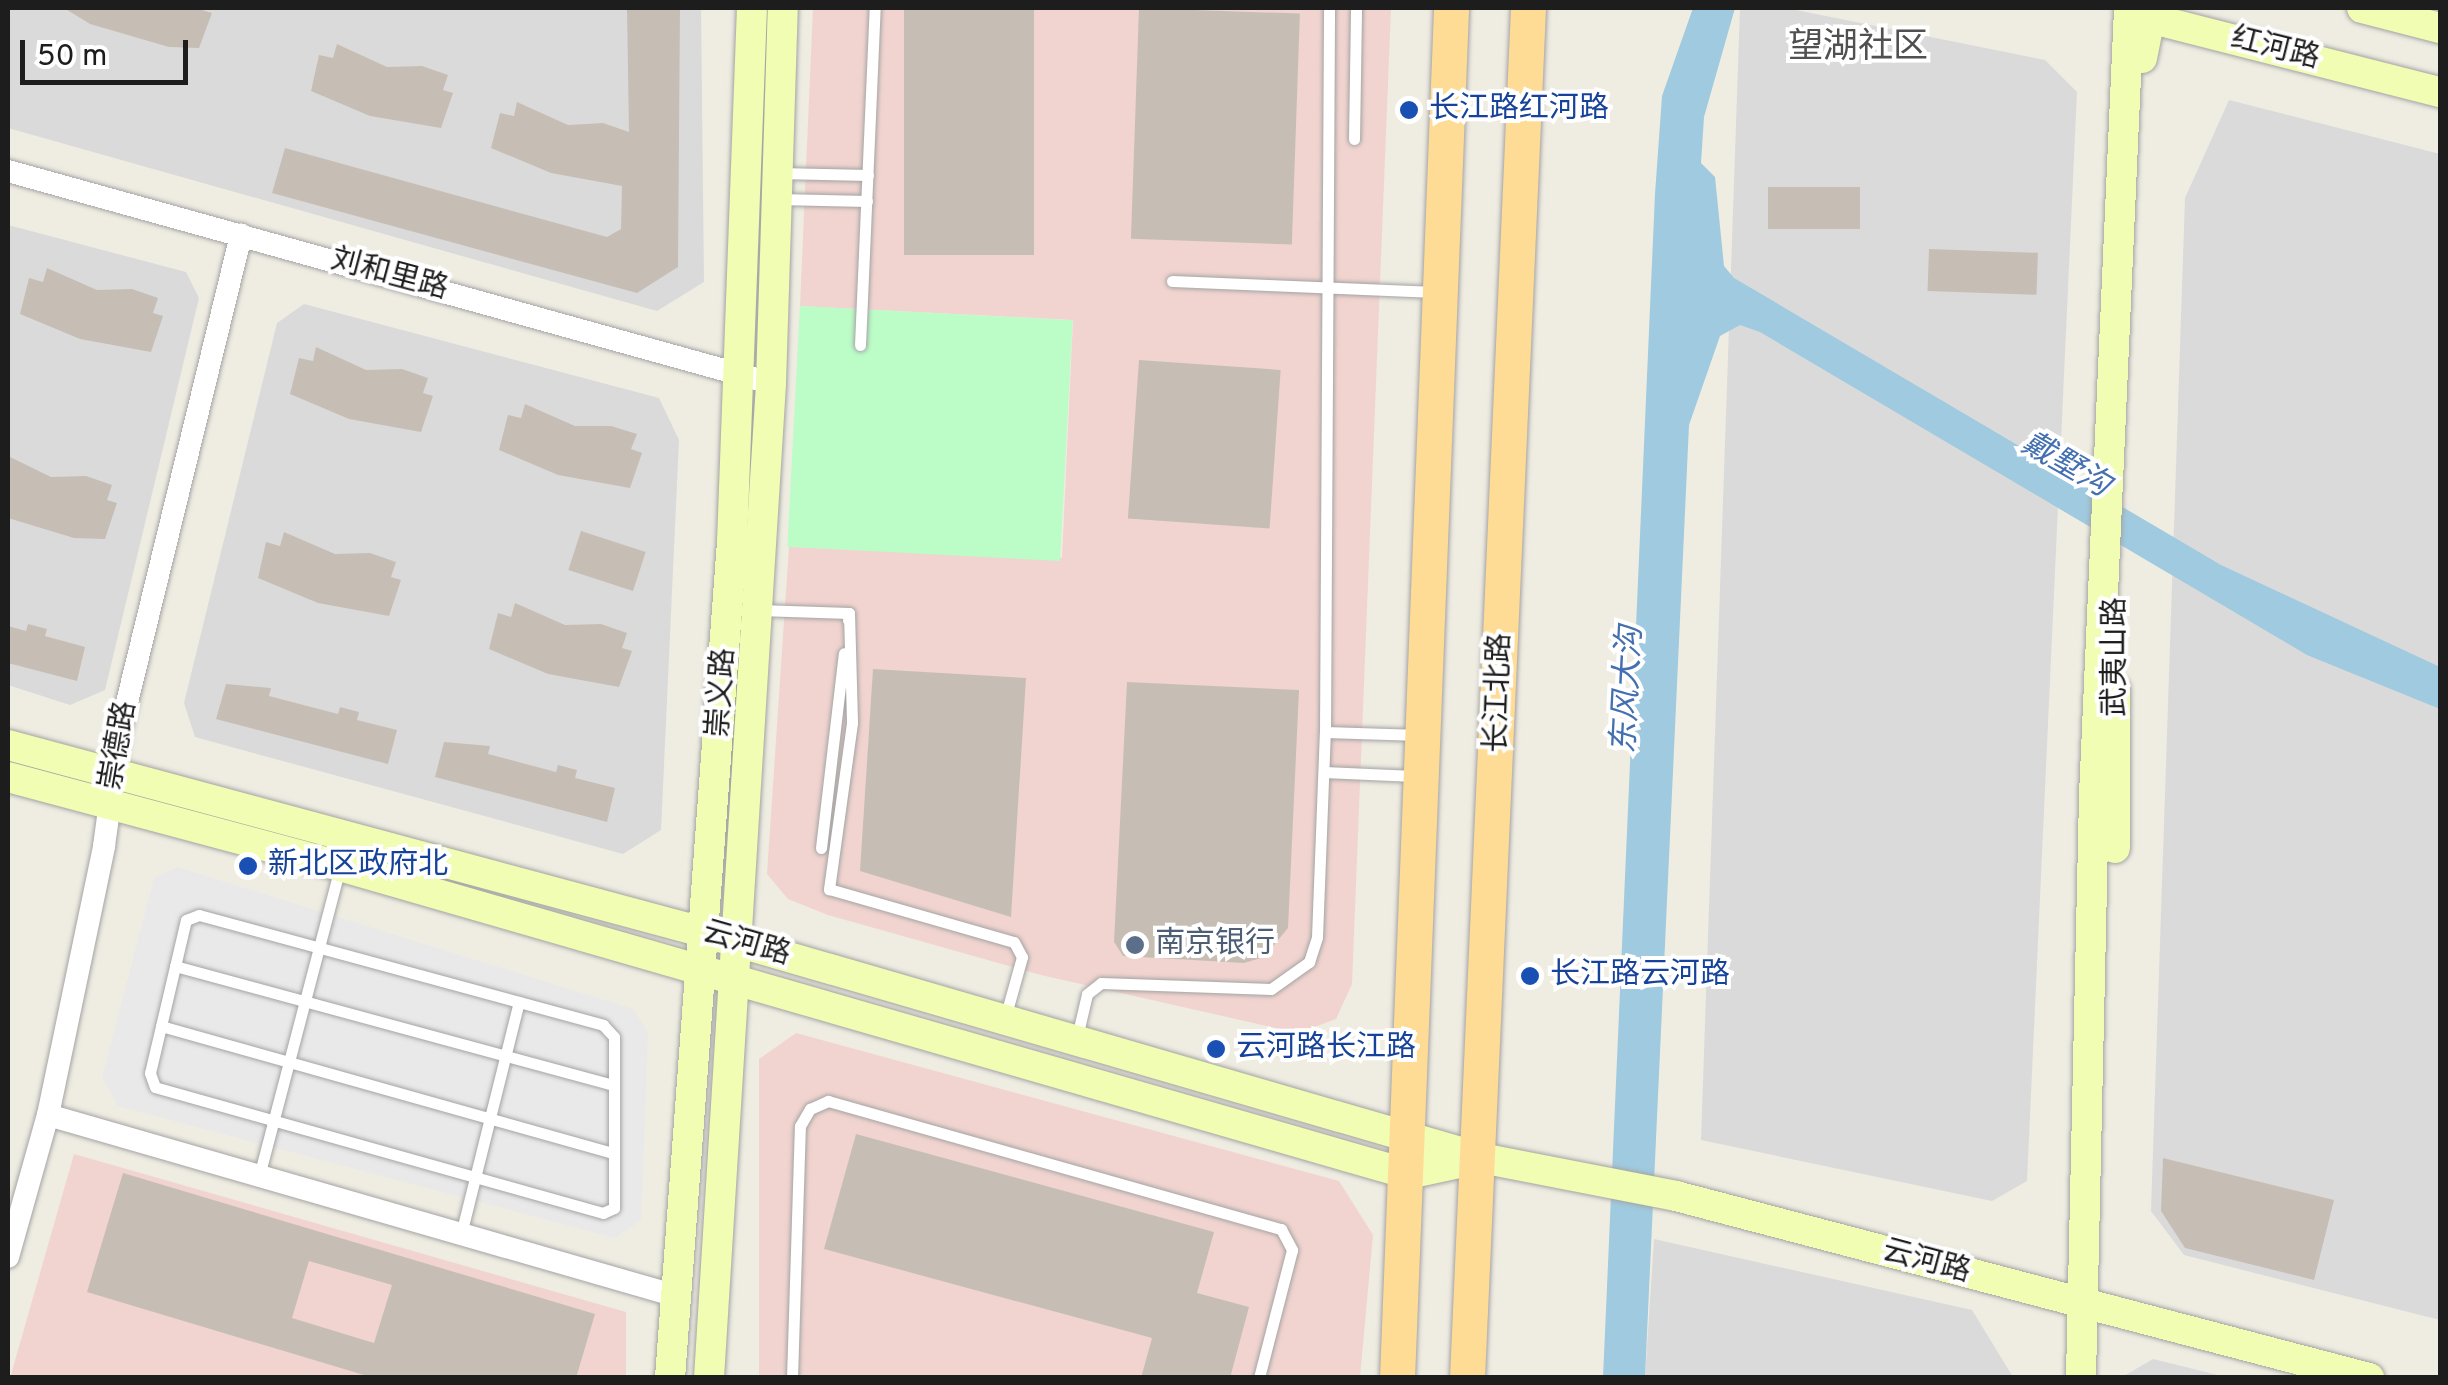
<!DOCTYPE html>
<html>
<head>
<meta charset="utf-8">
<style>
	body { margin:0 }
	#map { position:relative; width:2448px; height:1385px; overflow:hidden; background:#efece2; font-family:Overpass,"Noto Sans SC",sans-serif }
	div>[style] { position:absolute }
	[style*='--x'] { left:calc(var(--x)*1px); top:calc(var(--y)*1px); width:calc(var(--w)*1px); rotate:calc(var(--a)*1deg) }
	.residential>* { inset:0; background:#dbdada }
	.commercial>* { inset:0; background:#f1d4cf }
	.park>* { inset:0; background:#bbfcc7; transform-origin:0 0 }
	.parking>* { inset:0; background:#e9e9e9 }
	.water>* { inset:0; background:#9fcadf }
	.building>* { inset:0; background:#c6beb5; transform-origin:0 0 }
	.roads { filter:drop-shadow(0 0 2px #a4a4a4) drop-shadow(0 0 2px #a4a4a4) }
	.lane>* { height:11px; margin:-5.5px; padding:0 5.5px; transform-origin:5.5px; border-radius:5.5px; background:#fff }
	.street>* { height:22px; margin:-11px; padding:0 11px; transform-origin:11px; border-radius:11px; background:#fff }
	.secondary>* { height:30px; margin:-15px; padding:0 15px; transform-origin:15px; border-radius:15px; background:#f1fdb2 }
	.primary>* { height:35px; margin:-17.5px; padding:0 17.5px; transform-origin:17.5px; border-radius:17.5px; background:#ffdc96 }
	.dots>* { width:28px; height:28px; translate:-50% -50%; box-sizing:border-box; border:5px solid #fff; border-radius:50% }
	span { translate:-50% -50%; white-space:nowrap; text-align:center; line-height:1.15; -webkit-text-stroke:8px #fff; paint-order:stroke }
	.street-label { font-size:30px; color:#1d1d1d }
	.transit-label { font-size:30px; color:#164399 }
	.left { translate:0 -50%; text-align:left }
	.service-label { font-size:30px; color:#4e5e75 }
	.water-label { font-size:32px; color:#4470b1; font-style:italic }
	.quarter-label { font-size:35px; color:#505050 }
	.frame { position:absolute; inset:0; border:10px solid #1d1d1d; pointer-events:none }
	.scale { position:absolute; left:20px; top:40px; width:168px; height:45px; box-sizing:border-box; border:5px solid #1d1d1d; border-top:0; padding-left:12px; font-size:30px; line-height:35px; white-space:nowrap; color:#1d1d1d; -webkit-text-stroke:8px #fff; paint-order:stroke }
</style>
</head>
<body>
<div id="map">
	<div class="residential">
		<div style="clip-path:polygon(8px 8px,701px 8px,704px 282px,657px 311px,8px 128px)"></div>
		<div style="clip-path:polygon(1740px 8px,1786px 8px,2045px 60px,2077px 92px,2027px 1181px,1992px 1201px,1701px 1140px)"></div>
		<div style="clip-path:polygon(2229px 100px,2440px 154px,2440px 1320px,2184px 1255px,2151px 1211px,2185px 198px)"></div>
		<div style="clip-path:polygon(8px 225px,186px 272px,199px 298px,105px 690px,70px 705px,8px 685px)"></div>
		<div style="clip-path:polygon(304px 304px,659px 398px,679px 440px,661px 830px,623px 854px,195px 737px,184px 703px,277px 323px)"></div>
		<div style="clip-path:polygon(1654px 1239px,1972px 1310px,2013px 1377px,1645px 1378px)"></div>
		<div style="clip-path:polygon(2153px 1359px,2226px 1377px,2122px 1377px)"></div>
	</div>
	<div class="commercial">
		<div style="clip-path:polygon(813px 8px,1391px 8px,1352px 984px,1336px 1019px,1298px 1033px,1041px 975px,828px 915px,788px 899px,767px 874px,789px 547px,1062px 558px,1073px 320px,800px 306px)"></div>
		<div style="clip-path:polygon(796px 1033px,1339px 1181px,1373px 1235px,1360px 1377px,759px 1377px,759px 1059px)"></div>
		<div style="clip-path:polygon(74px 1154px,626px 1312px,626px 1377px,10px 1378px)"></div>
	</div>
	<div class="park">
		<div style="left:800px;top:306px;width:273px;height:241px;rotate:3deg"></div>
	</div>
	<div class="parking">
		<div style="clip-path:polygon(177px 867px,633px 1009px,648px 1032px,641px 1220px,615px 1238px,118px 1106px,102px 1078px,154px 878px)"></div>
	</div>
	<div class="water">
		<div style="clip-path:polygon(1693px 8px,1735px 8px,1704px 117px,1701px 163px,1715px 177px,1724px 266px,1734px 278px,2221px 565px,2440px 667px,2440px 709px,2307px 655px,1760px 332px,1740px 325px,1720px 336px,1689px 425px,1645px 1377px,1603px 1378px,1655px 194px,1662px 96px)"></div>
	</div>
	<div class="building">
		<div style="clip-path:polygon(64px 8px,195px 8px,212px 13px,199px 48px,169px 47px,90px 24px)"></div>
		<div style="clip-path:polygon(627px 8px,680px 8px,678px 267px,637px 293px,272px 193px,285px 148px,607px 237px,621px 229px,622px 186px,551px 173px,491px 148px,500px 113px,514px 116px,517px 102px,568px 125px,603px 123px,629px 132px)"></div>
		<div style="left:904px;top:8px;width:130px;height:247px"></div>
		<div style="left:1139px;top:8px;width:161px;height:231px;rotate:2deg"></div>
		<div style="clip-path:polygon(337px 44px,387px 67px,422px 66px,448px 75px,443px 90px,453px 93px,441px 128px,370px 116px,311px 91px,319px 55px,333px 58px)"></div>
		<div style="left:1768px;top:187px;width:92px;height:42px"></div>
		<div style="left:1929px;top:249px;width:109px;height:42px;rotate:2deg"></div>
		<div style="clip-path:polygon(47px 268px,97px 290px,132px 289px,158px 298px,153px 313px,163px 316px,151px 352px,80px 339px,20px 314px,29px 278px,43px 282px)"></div>
		<div style="clip-path:polygon(316px 347px,366px 370px,402px 369px,428px 378px,423px 393px,433px 396px,421px 432px,349px 419px,290px 394px,299px 358px,313px 361px)"></div>
		<div style="left:1139px;top:360px;width:142px;height:159px;rotate:4deg"></div>
		<div style="clip-path:polygon(525px 404px,575px 426px,611px 426px,637px 434px,631px 449px,642px 453px,630px 488px,558px 475px,499px 450px,508px 415px,521px 418px)"></div>
		<div style="clip-path:polygon(8px 456px,51px 477px,86px 476px,112px 485px,107px 500px,117px 503px,105px 539px,74px 538px,8px 518px)"></div>
		<div style="left:581px;top:531px;width:68px;height:41px;rotate:18deg"></div>
		<div style="clip-path:polygon(284px 532px,335px 554px,370px 553px,396px 562px,391px 577px,401px 580px,389px 616px,318px 603px,258px 578px,266px 542px,280px 546px)"></div>
		<div style="clip-path:polygon(515px 603px,565px 625px,601px 624px,627px 633px,622px 648px,632px 651px,619px 687px,548px 674px,489px 649px,498px 613px,511px 617px)"></div>
		<div style="clip-path:polygon(28px 624px,47px 629px,45px 636px,85px 647px,77px 681px,8px 663px,8px 626px,26px 631px)"></div>
		<div style="clip-path:polygon(873px 669px,1026px 678px,1011px 917px,860px 871px)"></div>
		<div style="clip-path:polygon(1127px 682px,1299px 690px,1288px 928px,1264px 957px,1244px 963px,1123px 956px,1114px 942px)"></div>
		<div style="clip-path:polygon(226px 684px,271px 688px,269px 696px,338px 714px,340px 707px,359px 712px,357px 720px,397px 730px,388px 764px,216px 719px)"></div>
		<div style="clip-path:polygon(444px 742px,490px 746px,488px 754px,556px 772px,558px 765px,577px 770px,575px 778px,615px 788px,607px 822px,435px 777px)"></div>
		<div style="clip-path:polygon(856px 1134px,1214px 1232px,1197px 1293px,1249px 1307px,1230px 1378px,1141px 1378px,1152px 1338px,824px 1249px)"></div>
		<div style="clip-path:polygon(2163px 1158px,2334px 1200px,2314px 1280px,2185px 1248px,2161px 1211px)"></div>
		<div style="clip-path:polygon(evenodd,123px 1173px,595px 1314px,576px 1378px,374px 1378px,87px 1292px,123px 1173px,309px 1261px,392px 1285px,374px 1343px,292px 1318px,309px 1261px)"></div>
	</div>
	<div class="roads">
		<div class="lane">
			<div style="--x:1354;--y:139;--w:131;--a:-89.1"></div>
			<div style="--x:778;--y:173;--w:90;--a:1.3"></div>
			<div style="--x:778;--y:199;--w:89;--a:1.3"></div>
			<div style="--x:1172;--y:281;--w:264;--a:2.4"></div>
			<div style="--x:860;--y:345;--w:337;--a:-87.5"></div>
			<div style="--x:759;--y:610;--w:90;--a:1.9"></div>
			<div style="--x:849;--y:613;--w:7;--a:98"></div>
			<div style="--x:849;--y:613;--w:110;--a:88.4"></div>
			<div style="--x:852;--y:723;--w:168;--a:97.9"></div>
			<div style="--x:829;--y:889;--w:192;--a:16"></div>
			<div style="--x:1014;--y:942;--w:17;--a:62"></div>
			<div style="--x:1022;--y:957;--w:63;--a:105.6"></div>
			<div style="--x:1325;--y:732;--w:95;--a:1.8"></div>
			<div style="--x:1324;--y:772;--w:90;--a:2.5"></div>
			<div style="--x:821;--y:848;--w:196;--a:-83.3"></div>
			<div style="--x:199;--y:915;--w:419;--a:15.2"></div>
			<div style="--x:603;--y:1025;--w:16;--a:47"></div>
			<div style="--x:614;--y:1037;--w:171;--a:90"></div>
			<div style="--x:614;--y:1208;--w:12;--a:156"></div>
			<div style="--x:603;--y:1213;--w:465;--a:-164.3"></div>
			<div style="--x:155;--y:1087;--w:15;--a:-110"></div>
			<div style="--x:150;--y:1073;--w:157;--a:-76.8"></div>
			<div style="--x:186;--y:920;--w:14;--a:-21"></div>
			<div style="--x:175;--y:966;--w:455;--a:15.2"></div>
			<div style="--x:161;--y:1026;--w:470;--a:15.7"></div>
			<div style="--x:1077;--y:1037;--w:44;--a:-76.9"></div>
			<div style="--x:1087;--y:994;--w:18;--a:-38"></div>
			<div style="--x:1101;--y:983;--w:170;--a:2"></div>
			<div style="--x:1271;--y:989;--w:47;--a:-35.4"></div>
			<div style="--x:1309;--y:962;--w:26;--a:-72"></div>
			<div style="--x:1317;--y:937;--w:205;--a:-87.8"></div>
			<div style="--x:1325;--y:732;--w:724;--a:-89.68"></div>
			<div style="--x:259;--y:1176;--w:316;--a:-75.3"></div>
			<div style="--x:461;--y:1234;--w:239;--a:-76"></div>
			<div style="--x:792;--y:1378;--w:252;--a:-88.2"></div>
			<div style="--x:800;--y:1126;--w:20;--a:-60"></div>
			<div style="--x:810;--y:1109;--w:20;--a:-24"></div>
			<div style="--x:828;--y:1101;--w:471;--a:15.8"></div>
			<div style="--x:1281;--y:1229;--w:24;--a:62"></div>
			<div style="--x:1292;--y:1250;--w:132;--a:104.5"></div>
		</div>
		<div class="street">
			<div style="--x:8;--y:171;--w:792;--a:15.53"></div>
			<div style="--x:48;--y:1115;--w:650;--a:16.07"></div>
			<div style="--x:8;--y:1257;--w:148;--a:-74.3"></div>
			<div style="--x:48;--y:1115;--w:275;--a:-78.2"></div>
			<div style="--x:104;--y:846;--w:116;--a:-82.1"></div>
			<div style="--x:120;--y:731;--w:511;--a:-76.29"></div>
		</div>
		<div class="secondary">
			<div style="--x:2362;--y:8;--w:81;--a:14.4"></div>
			<div style="--x:2133;--y:14;--w:317;--a:14.3"></div>
			<div style="--x:2142;--y:58;--w:51;--a:-78.7"></div>
			<div style="--x:8;--y:745;--w:723;--a:15.07"></div>
			<div style="--x:706;--y:933;--w:807;--a:16.19"></div>
			<div style="--x:1481;--y:1158;--w:199;--a:11"></div>
			<div style="--x:1676;--y:1196;--w:717;--a:14.72"></div>
			<div style="--x:8;--y:777;--w:344;--a:15"></div>
			<div style="--x:340;--y:866;--w:1112;--a:16.09"></div>
			<div style="--x:1408;--y:1174;--w:72;--a:-12.1"></div>
			<div style="--x:2115;--y:848;--w:159;--a:-90"></div>
			<div style="--x:670;--y:1378;--w:838;--a:-85.76"></div>
			<div style="--x:732;--y:542;--w:534;--a:-87.86"></div>
			<div style="--x:709;--y:1378;--w:997;--a:-86.43"></div>
			<div style="--x:771;--y:383;--w:375;--a:-88.2"></div>
			<div style="--x:2081;--y:1378;--w:583;--a:-88.72"></div>
			<div style="--x:2094;--y:795;--w:788;--a:-87.45"></div>
		</div>
		<div class="primary">
			<div style="--x:1397;--y:1378;--w:1371;--a:-87.74"></div>
			<div style="--x:1467;--y:1378;--w:1371;--a:-87.45"></div>
		</div>
	</div>
	<div class="dots">
		<div style="left:1409px;top:110px;background:#1a4fb4"></div>
		<div style="left:248px;top:866px;background:#1a4fb4"></div>
		<div style="left:1135px;top:945px;background:#5c6f8a"></div>
		<div style="left:1530px;top:976px;background:#1a4fb4"></div>
		<div style="left:1216px;top:1049px;background:#1a4fb4"></div>
	</div>
	<div class="street-label">
		<span style="left:2275px;top:50px;rotate:14deg">红河路</span>
		<span style="left:389px;top:276px;rotate:15deg">刘和里路</span>
		<span style="left:2117px;top:657px;rotate:-90deg">武夷山路</span>
		<span style="left:723px;top:693px;rotate:-86deg">崇义路</span>
		<span style="left:1500px;top:693px;rotate:-88deg">长江北路</span>
		<span style="left:120px;top:746px;rotate:-80deg">崇德路</span>
		<span style="left:746px;top:945px;rotate:16deg">云河路</span>
		<span style="left:1926px;top:1263px;rotate:15deg">云河路</span>
	</div>
	<div class="transit-label">
		<span class="left" style="left:1429px;top:110px">长江路红河路</span>
		<span class="left" style="left:268px;top:866px">新北区政府北</span>
		<span class="left" style="left:1550px;top:976px">长江路云河路</span>
		<span class="left" style="left:1236px;top:1049px">云河路长江路</span>
	</div>
	<div class="service-label">
		<span class="left" style="left:1155px;top:945px">南京银行</span>
	</div>
	<div class="water-label">
		<span style="left:2065px;top:466px;rotate:30deg">戴墅沟</span>
		<span style="left:1629px;top:690px;rotate:-87deg">东风大沟</span>
	</div>
	<div class="quarter-label">
		<span style="left:1858px;top:48px">望湖社区</span>
	</div>
	<div class="frame"></div>
	<div class="scale">50 m</div>
</div>
</body>
</html>
